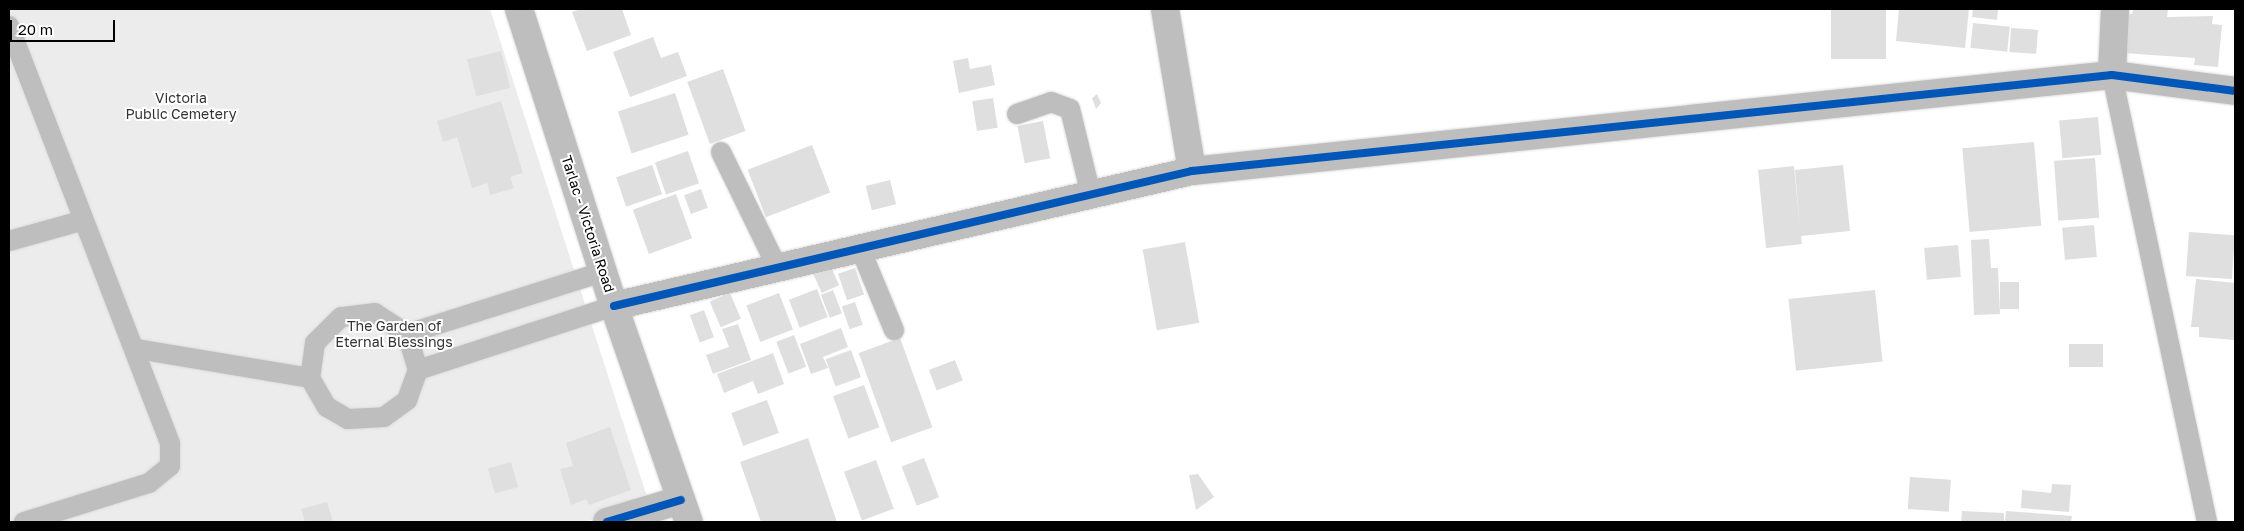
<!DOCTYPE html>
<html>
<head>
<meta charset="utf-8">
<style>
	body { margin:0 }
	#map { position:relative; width:2244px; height:531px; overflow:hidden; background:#fff; font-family:"Golos Text",sans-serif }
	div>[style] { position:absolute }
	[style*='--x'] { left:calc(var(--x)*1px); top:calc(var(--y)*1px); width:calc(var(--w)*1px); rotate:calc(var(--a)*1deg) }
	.green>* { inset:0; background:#ececec }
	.building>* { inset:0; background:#dfdfdf; transform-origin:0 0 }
	.roads { filter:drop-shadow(0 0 1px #dbdbdb) drop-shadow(0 0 1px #dbdbdb) }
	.lane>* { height:20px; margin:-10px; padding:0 10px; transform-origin:10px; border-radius:10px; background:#bebebe }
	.street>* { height:28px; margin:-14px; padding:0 14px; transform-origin:14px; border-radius:14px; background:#bebebe }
	.primary>* { height:28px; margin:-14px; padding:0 14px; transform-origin:14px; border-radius:14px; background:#bebebe }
	.cycleway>* { height:8px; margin:-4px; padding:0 4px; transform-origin:4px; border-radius:4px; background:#0057b8 }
	span { translate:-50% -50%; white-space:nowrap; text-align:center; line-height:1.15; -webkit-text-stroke:4px #fff; paint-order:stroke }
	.park-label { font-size:14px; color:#333 }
	.street-label { font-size:14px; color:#000 }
	.frame { position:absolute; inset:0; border:10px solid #000; pointer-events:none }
	.scale { position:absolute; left:10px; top:20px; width:105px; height:22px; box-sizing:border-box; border:2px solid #000; border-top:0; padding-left:6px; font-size:15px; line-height:18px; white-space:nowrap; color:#000; -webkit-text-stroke:4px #fff; paint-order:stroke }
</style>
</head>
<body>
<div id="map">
	<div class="green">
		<div style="clip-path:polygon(9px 9px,490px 9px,649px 503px,584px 522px,9px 522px)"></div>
	</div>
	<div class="building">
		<div style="clip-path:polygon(581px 9px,622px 9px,631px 35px,587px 51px,572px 12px)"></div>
		<div style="left:1831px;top:9px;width:55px;height:50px"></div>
		<div style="clip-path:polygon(1899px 9px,1969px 9px,1965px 48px,1896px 41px)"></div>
		<div style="clip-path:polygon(1973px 9px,1998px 9px,1997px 20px,1972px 17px)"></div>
		<div style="clip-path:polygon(2133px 9px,2168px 9px,2167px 17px,2213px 16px,2212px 24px,2222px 25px,2218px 67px,2194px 65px,2195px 58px,2123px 53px,2126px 13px,2132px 14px)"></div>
		<div style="left:1973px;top:23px;width:37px;height:25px;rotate:6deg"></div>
		<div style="left:2011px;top:28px;width:27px;height:24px;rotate:4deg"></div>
		<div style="clip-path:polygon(653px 37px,661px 58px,678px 52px,687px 76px,630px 97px,613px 52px)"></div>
		<div style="left:501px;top:51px;width:38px;height:35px;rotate:76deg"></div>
		<div style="clip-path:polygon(968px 58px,970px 69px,991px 65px,995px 85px,959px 93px,953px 61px)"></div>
		<div style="left:723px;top:69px;width:66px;height:38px;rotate:70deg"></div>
		<div style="left:675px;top:93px;width:44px;height:60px;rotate:72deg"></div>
		<div style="clip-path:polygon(1097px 94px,1101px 103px,1096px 109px,1092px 98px)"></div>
		<div style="left:993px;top:98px;width:30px;height:21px;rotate:81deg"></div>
		<div style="clip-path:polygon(501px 101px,523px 173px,510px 177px,514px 188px,490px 195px,487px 183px,472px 188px,457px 137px,443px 142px,437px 121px)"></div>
		<div style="left:2098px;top:117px;width:38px;height:39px;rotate:85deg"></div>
		<div style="left:1043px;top:121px;width:38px;height:26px;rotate:79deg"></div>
		<div style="left:2034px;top:142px;width:84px;height:72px;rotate:85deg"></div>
		<div style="left:812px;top:145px;width:51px;height:69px;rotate:69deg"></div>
		<div style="left:688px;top:151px;width:34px;height:35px;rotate:71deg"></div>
		<div style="left:2095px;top:158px;width:60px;height:41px;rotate:86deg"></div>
		<div style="left:652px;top:165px;width:31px;height:38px;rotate:71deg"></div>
		<div style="clip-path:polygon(1843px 165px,1850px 231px,1801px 236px,1802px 244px,1766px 248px,1758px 170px,1794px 166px,1800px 228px,1795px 170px)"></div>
		<div style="left:890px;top:180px;width:25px;height:25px;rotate:76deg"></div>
		<div style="left:701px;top:189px;width:20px;height:18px;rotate:70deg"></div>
		<div style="left:676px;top:194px;width:47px;height:46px;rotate:70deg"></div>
		<div style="left:2094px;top:225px;width:32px;height:32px;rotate:85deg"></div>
		<div style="left:2189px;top:232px;width:46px;height:44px;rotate:4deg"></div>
		<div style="clip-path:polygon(1989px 239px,1991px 268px,1998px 268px,2000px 314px,1974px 315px,1971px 240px)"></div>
		<div style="left:1185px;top:242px;width:82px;height:43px;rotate:80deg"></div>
		<div style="left:1958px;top:245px;width:32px;height:34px;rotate:85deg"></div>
		<div style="left:831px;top:267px;width:20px;height:19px;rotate:66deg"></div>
		<div style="left:855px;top:268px;width:28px;height:18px;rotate:71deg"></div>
		<div style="clip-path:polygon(2196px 279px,2235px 283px,2235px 340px,2199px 337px,2199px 327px,2191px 327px)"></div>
		<div style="left:2000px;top:282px;width:19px;height:27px"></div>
		<div style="left:817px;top:289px;width:30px;height:30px;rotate:69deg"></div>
		<div style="left:833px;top:290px;width:25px;height:13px;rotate:69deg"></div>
		<div style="left:1875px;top:290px;width:72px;height:87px;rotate:84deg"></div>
		<div style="left:730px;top:293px;width:28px;height:22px;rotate:67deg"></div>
		<div style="left:779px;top:293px;width:39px;height:35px;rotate:69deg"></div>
		<div style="left:855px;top:302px;width:24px;height:14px;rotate:71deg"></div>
		<div style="left:704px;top:310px;width:29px;height:15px;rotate:70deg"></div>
		<div style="clip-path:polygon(738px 324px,751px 360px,713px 374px,706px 355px,729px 347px,722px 329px)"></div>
		<div style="clip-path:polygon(841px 328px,848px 347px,823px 357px,828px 368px,811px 374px,800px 344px)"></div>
		<div style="left:794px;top:335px;width:34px;height:19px;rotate:69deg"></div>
		<div style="left:900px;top:338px;width:95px;height:44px;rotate:70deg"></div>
		<div style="left:2069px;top:344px;width:34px;height:23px"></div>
		<div style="left:851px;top:350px;width:29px;height:27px;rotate:70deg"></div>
		<div style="clip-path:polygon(773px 353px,784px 384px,758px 394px,753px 381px,724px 393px,717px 374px)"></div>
		<div style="left:955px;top:360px;width:22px;height:28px;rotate:69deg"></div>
		<div style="left:864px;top:385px;width:45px;height:33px;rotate:70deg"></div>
		<div style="left:767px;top:400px;width:35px;height:38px;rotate:70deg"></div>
		<div style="clip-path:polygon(610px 427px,631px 490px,589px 505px,586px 499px,571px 505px,560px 469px,573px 466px,566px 443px)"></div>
		<div style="clip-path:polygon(808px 438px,837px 522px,761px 522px,740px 462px)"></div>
		<div style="left:924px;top:458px;width:42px;height:24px;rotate:69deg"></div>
		<div style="left:876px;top:460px;width:52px;height:34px;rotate:70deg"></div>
		<div style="left:511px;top:462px;width:26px;height:24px;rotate:74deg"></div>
		<div style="clip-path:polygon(1198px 474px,1214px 497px,1196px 510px,1189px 475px)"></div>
		<div style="left:1910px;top:477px;width:41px;height:32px;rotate:4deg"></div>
		<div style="clip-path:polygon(2052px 484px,2071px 485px,2069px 512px,2021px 508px,2022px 490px,2051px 493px)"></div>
		<div style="clip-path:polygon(327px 502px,333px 522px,305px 522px,301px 509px)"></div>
		<div style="clip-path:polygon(1962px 511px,2004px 513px,2004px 522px,1961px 522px)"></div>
		<div style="clip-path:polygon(2006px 511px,2072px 516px,2071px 522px,2005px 522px)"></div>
	</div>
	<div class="roads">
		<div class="lane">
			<div style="--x:9;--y:26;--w:448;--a:68.9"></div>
			<div style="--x:170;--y:444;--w:22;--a:90"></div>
			<div style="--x:170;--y:466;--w:27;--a:141"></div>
			<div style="--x:149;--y:483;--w:131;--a:162.7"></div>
			<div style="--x:2112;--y:75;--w:457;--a:78"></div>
			<div style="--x:1017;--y:114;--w:36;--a:-19"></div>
			<div style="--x:1051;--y:102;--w:20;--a:20"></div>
			<div style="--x:1070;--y:109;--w:89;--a:76.3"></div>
			<div style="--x:721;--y:152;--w:130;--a:64"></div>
			<div style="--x:9;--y:241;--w:75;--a:-15.5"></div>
			<div style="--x:860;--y:248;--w:89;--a:67.5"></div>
			<div style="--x:407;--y:334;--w:206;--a:-17.6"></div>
			<div style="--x:137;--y:349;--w:175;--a:9.5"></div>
			<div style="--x:310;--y:378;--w:34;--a:60"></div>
			<div style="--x:327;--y:407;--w:24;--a:30"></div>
			<div style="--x:348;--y:419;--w:36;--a:-3"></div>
			<div style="--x:384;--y:417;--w:29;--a:-36"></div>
			<div style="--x:407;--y:400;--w:32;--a:-70"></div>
			<div style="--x:418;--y:370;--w:38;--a:-107"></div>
			<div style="--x:407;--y:334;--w:38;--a:-147"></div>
			<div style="--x:375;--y:313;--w:34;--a:173"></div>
			<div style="--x:341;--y:317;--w:37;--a:135"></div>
			<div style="--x:315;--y:343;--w:35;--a:98"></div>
			<div style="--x:418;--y:370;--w:206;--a:-18.1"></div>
		</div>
		<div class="street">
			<div style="--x:1165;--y:9;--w:164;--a:80.5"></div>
			<div style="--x:2112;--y:75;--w:66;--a:-87.4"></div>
			<div style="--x:614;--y:306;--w:594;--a:-13.15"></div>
			<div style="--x:1192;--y:171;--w:925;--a:-5.96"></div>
			<div style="--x:2112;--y:75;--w:124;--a:7.4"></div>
			<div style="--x:607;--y:522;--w:77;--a:-16.6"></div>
		</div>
		<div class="primary">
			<div style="--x:519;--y:9;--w:312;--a:72.3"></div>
			<div style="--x:614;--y:306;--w:229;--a:70.9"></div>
		</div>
	</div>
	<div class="cycleway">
		<div style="--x:614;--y:306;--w:594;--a:-13.15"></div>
		<div style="--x:1192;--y:171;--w:925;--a:-5.96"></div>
		<div style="--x:2112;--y:75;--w:124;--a:7.4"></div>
		<div style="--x:607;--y:522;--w:77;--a:-16.6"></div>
	</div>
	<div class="park-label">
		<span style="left:181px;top:106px">Victoria<br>Public Cemetery</span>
		<span style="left:394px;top:334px">The Garden of<br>Eternal Blessings</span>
	</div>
	<div class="street-label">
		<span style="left:588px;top:224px;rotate:72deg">Tarlac - Victoria Road</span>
	</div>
	<div class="frame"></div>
	<div class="scale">20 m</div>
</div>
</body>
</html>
